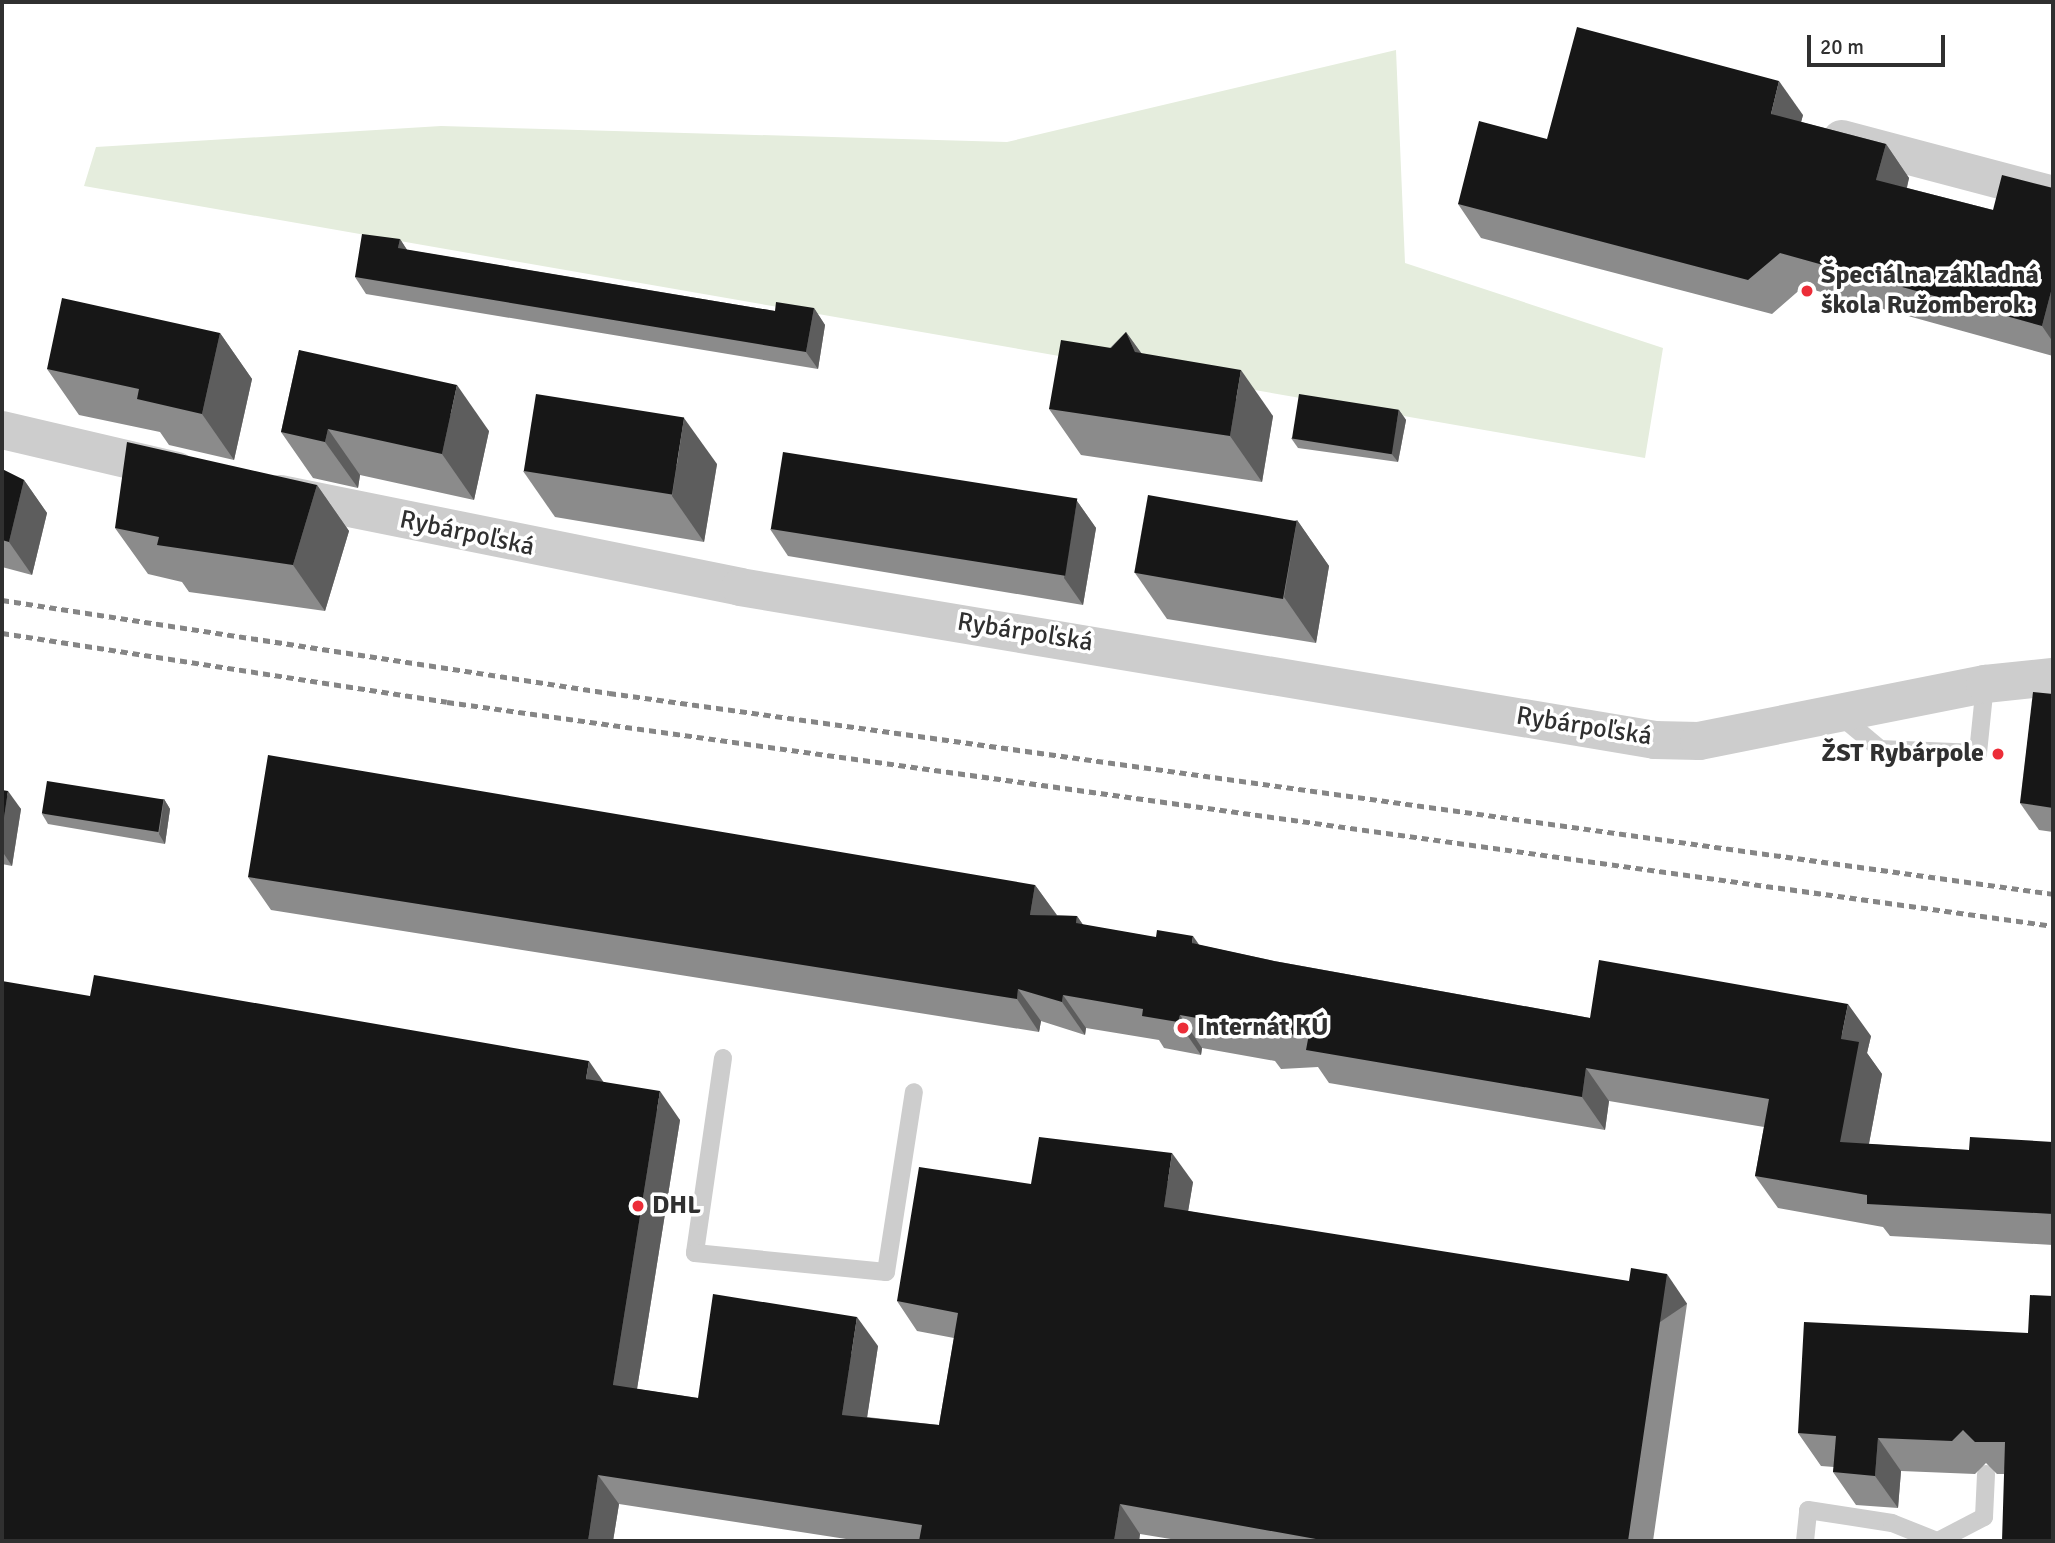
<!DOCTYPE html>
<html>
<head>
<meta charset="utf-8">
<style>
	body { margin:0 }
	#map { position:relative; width:2055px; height:1543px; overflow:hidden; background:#fff; font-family:Signika,sans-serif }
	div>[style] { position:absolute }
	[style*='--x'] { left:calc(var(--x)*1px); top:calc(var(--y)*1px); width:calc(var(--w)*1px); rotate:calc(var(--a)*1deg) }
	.green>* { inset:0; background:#e5eddd }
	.service>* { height:18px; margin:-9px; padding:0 9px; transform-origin:9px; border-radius:9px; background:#cdcdcd }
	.minor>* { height:37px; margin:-18.5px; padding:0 18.5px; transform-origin:18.5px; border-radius:18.5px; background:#cdcdcd }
	.tertiary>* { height:38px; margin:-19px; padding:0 19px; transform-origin:19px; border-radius:19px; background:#cdcdcd }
	.rail>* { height:5px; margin-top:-2.5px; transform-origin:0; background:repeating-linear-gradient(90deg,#858585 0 7px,transparent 0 12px) }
	.wall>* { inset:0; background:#8b8b8b }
	.shaded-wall>* { inset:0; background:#5d5d5d; transform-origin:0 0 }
	.building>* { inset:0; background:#171717; transform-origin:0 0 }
	.dots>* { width:19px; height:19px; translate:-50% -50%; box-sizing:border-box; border:4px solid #fff; border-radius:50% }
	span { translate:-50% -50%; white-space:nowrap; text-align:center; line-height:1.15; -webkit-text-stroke:7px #fff; paint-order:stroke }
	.poi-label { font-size:26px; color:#303030; font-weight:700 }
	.left { translate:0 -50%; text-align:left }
	.right { translate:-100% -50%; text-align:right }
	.street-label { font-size:26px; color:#303030 }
	.frame { position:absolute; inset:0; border:4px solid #303030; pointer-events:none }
	.scale { position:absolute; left:1807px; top:35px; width:138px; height:32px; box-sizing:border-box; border:4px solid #303030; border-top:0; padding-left:9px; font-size:21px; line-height:24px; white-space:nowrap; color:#303030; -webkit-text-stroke:5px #fff; paint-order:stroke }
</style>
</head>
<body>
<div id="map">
	<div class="green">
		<div style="clip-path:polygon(1396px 50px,1405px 263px,1663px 348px,1645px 458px,84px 186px,96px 147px,441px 126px,1007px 142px)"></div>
	</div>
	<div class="service">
		<div style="--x:1837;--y:713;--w:56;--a:39.9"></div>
		<div style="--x:1880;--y:749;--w:98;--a:2.3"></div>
		<div style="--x:1978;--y:753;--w:69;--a:-84.2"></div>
		<div style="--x:723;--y:1058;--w:197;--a:98.2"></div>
		<div style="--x:695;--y:1253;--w:192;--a:5.7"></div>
		<div style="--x:886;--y:1272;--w:182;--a:-81.2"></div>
		<div style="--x:1805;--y:1541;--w:31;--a:-84"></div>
		<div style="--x:1808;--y:1510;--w:85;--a:8.8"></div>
		<div style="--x:1892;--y:1523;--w:48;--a:21.8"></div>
		<div style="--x:1938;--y:1541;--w:52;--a:-27.6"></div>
		<div style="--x:1984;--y:1517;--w:43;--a:-87.3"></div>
	</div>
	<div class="minor">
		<div style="--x:1841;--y:138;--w:219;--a:14.8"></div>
	</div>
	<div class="tertiary">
		<div style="--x:2;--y:430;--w:180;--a:13.2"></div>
		<div style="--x:280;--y:494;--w:469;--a:11.4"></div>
		<div style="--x:740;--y:587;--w:928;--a:9.49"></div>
		<div style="--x:1655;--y:740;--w:44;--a:1.3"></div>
		<div style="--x:1699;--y:741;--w:292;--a:-11.3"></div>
		<div style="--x:1985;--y:684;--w:68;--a:-5.9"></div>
	</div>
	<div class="rail">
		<div style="--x:2;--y:600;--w:614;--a:8.71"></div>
		<div style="--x:609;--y:693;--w:1458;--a:7.92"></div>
		<div style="--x:2;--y:633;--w:450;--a:8.8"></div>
		<div style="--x:447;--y:702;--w:1622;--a:7.94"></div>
	</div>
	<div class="wall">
		<div style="clip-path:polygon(1803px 115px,1801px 122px,1886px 144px,1909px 178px,1907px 188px,1993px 210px,2053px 188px,2053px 356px,1803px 287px,1772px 314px,1481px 238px,1458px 204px,1547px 139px)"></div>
		<div style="clip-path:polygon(400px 239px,407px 250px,775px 311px,814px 308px,825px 325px,818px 369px,366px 294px,355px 277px)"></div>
		<div style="clip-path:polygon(1126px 332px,1142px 354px,1273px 416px,1262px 482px,1081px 455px,1049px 409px)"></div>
		<div style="clip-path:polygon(220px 333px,252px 379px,234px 460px,169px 445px,160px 432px,79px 415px,47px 369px)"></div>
		<div style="clip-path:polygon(299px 350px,489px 431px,474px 500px,360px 475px,358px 488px,313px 478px,281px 432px)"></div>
		<div style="clip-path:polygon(1399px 410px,1406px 420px,1398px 462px,1298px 448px,1291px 438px)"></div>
		<div style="clip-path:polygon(717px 464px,704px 542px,555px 517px,523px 471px)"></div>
		<div style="clip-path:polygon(2px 469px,24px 480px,47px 513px,32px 575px,2px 567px)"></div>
		<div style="clip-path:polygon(317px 485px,349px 531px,325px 611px,189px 592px,182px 582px,148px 574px,115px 528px)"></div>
		<div style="clip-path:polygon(1077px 501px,1096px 528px,1083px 605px,788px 556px,770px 529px)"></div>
		<div style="clip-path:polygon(1297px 520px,1329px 566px,1316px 643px,1167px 619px,1135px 573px)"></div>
		<div style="clip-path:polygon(2053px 694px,2053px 832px,2039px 830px,2020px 803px)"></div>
		<div style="clip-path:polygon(2px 790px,21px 809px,12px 866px,2px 864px)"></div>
		<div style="clip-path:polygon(164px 799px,170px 809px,165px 844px,48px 824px,42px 814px)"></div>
		<div style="clip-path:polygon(248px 877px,1035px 885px,1057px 915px,1077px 916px,1083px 925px,1199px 945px,1274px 961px,1590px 1018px,1871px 1036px,1867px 1053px,1882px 1074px,1869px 1144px,1969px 1150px,2053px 1142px,2053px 1245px,1890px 1236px,1883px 1227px,1778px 1208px,1755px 1176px,1764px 1127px,1609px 1101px,1605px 1130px,1329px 1083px,1318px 1067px,1281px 1069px,1275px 1061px,1202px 1048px,1201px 1055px,1164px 1048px,1159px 1040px,1086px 1028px,1085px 1035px,1041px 1021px,1039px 1032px,271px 910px)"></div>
		<div style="clip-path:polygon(604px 1082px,680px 1120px,637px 1389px,698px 1398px,878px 1346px,867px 1417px,939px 1425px,954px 1338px,917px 1331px,897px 1301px,1031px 1184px,1193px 1182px,1188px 1211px,1687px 1304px,1653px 1541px,1183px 1541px,1140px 1534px,1139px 1541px,859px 1541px,619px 1504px,613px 1541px,2px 1541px)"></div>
		<div style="clip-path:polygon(2028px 1333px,2004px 1474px,1997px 1474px,1986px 1463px,1975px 1474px,1901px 1471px,1898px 1508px,1856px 1505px,1833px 1472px,1834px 1467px,1821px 1466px,1798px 1433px)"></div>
	</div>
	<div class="shaded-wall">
		<div style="clip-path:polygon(1779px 81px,1803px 115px,1794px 148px,1771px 114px)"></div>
		<div style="clip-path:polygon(1886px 144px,1909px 178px,1900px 214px,1876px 180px)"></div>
		<div style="clip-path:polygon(400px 239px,411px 256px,398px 248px)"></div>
		<div style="clip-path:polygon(2053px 284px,2053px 342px,2042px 326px)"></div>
		<div style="clip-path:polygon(814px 308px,825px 325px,818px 369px,806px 352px)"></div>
		<div style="clip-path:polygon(1126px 332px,1159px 378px,1135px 352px)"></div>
		<div style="clip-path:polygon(220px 333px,252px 379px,234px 460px,202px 414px)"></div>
		<div style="clip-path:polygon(1241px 370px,1273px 416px,1262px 482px,1230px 436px)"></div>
		<div style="clip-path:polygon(457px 385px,489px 431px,474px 500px,442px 454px)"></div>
		<div style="clip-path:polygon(1399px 410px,1406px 420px,1398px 462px,1391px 453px)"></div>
		<div style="clip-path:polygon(684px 418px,717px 464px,704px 542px,672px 496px)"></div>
		<div style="clip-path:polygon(328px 429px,360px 475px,358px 488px,325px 442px)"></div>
		<div style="clip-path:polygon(24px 480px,47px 513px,32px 575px,9px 542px)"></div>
		<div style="clip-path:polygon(317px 485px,349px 531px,325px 611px,293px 565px)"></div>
		<div style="clip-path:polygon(1077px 501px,1096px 528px,1083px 605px,1064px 578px)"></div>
		<div style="clip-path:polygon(1297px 520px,1329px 566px,1316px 643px,1284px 597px)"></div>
		<div style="clip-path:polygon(8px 791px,21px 809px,12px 866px,2px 851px,2px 831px)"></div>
		<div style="clip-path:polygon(164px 799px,170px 809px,165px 844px,159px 834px)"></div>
		<div style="clip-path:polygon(1035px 885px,1058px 917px,1030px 915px)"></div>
		<div style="clip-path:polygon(1077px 916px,1099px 948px,1076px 923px)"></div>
		<div style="clip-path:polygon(1193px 936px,1216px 969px,1192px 943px)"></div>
		<div style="clip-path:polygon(1018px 989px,1041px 1021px,1039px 1032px,1017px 999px)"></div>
		<div style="clip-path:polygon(1063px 995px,1086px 1028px,1085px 1035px,1062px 1002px)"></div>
		<div style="clip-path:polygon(1848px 1004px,1871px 1036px,1867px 1053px,1882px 1074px,1863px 1175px,1840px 1142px,1841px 1039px)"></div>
		<div style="clip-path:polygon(1180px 1015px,1202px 1048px,1201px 1055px,1178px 1022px)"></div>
		<div style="clip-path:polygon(589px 1061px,609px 1090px,586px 1079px)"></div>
		<div style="clip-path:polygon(1586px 1068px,1609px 1101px,1605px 1130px,1582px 1097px)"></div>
		<div style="clip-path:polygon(660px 1091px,680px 1120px,633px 1414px,613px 1385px)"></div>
		<div style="clip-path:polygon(1172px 1153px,1193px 1182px,1184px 1236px,1164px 1207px)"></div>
		<div style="left:1667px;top:1274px;width:36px;height:270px;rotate:56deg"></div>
		<div style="clip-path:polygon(857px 1317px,878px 1346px,863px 1444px,842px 1415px)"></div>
		<div style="clip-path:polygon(1878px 1438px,1901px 1471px,1898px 1508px,1875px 1476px)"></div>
		<div style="clip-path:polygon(598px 1475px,619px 1504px,613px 1541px,588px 1541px)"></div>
		<div style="clip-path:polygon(1120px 1504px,1140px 1534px,1139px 1541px,1114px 1541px)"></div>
	</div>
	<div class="building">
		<div style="clip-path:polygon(1577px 27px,1779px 81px,1771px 114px,1886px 144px,1876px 180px,1993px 210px,2002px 175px,2053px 188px,2053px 284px,2042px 326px,1780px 253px,1748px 280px,1458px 204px,1479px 121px,1547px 139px)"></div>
		<div style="clip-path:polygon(362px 234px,400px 239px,398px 248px,775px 311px,776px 302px,814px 308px,806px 352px,355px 277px)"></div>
		<div style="clip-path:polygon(62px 298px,220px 333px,202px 414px,137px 399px,139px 389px,47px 369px)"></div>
		<div style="clip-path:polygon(1126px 332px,1135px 352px,1241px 370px,1230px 436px,1049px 409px,1061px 340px,1111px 348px)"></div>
		<div style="clip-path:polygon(299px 350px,457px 385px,442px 454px,328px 429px,325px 442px,281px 432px)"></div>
		<div style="left:536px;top:394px;width:150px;height:78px;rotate:9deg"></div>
		<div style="left:1299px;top:394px;width:101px;height:45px;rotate:9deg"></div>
		<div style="clip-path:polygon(127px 442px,317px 485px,293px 565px,157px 545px,159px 537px,115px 528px)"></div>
		<div style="left:783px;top:452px;width:298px;height:78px;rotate:9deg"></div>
		<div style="clip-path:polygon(2px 469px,24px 480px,9px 542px,2px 540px)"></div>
		<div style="left:1148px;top:495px;width:151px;height:79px;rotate:10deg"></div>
		<div style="clip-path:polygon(2033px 692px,2053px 694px,2053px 808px,2020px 803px)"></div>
		<div style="clip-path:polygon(268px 755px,1035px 885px,1030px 915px,1077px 916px,1076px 923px,1156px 937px,1157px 930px,1193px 936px,1192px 943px,1274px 961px,1590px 1018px,1599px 960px,1848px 1004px,1841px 1039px,1859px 1042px,1840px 1142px,1969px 1150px,1970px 1137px,2053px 1142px,2053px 1214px,1867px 1204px,1867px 1195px,1755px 1176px,1769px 1099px,1586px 1068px,1582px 1097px,1306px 1050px,1309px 1034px,1258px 1036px,1259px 1029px,1180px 1015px,1178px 1022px,1142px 1016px,1143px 1009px,1063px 995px,1062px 1002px,1018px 989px,1017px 999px,248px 877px)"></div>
		<div style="left:47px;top:781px;width:118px;height:33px;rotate:9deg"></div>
		<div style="clip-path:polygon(2px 790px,8px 791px,2px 831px)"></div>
		<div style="clip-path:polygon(94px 975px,589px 1061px,586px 1079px,660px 1091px,613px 1385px,698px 1398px,713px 1294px,857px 1317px,842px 1415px,939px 1425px,958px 1313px,897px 1301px,919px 1167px,1031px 1184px,1039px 1137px,1172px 1153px,1164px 1207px,1629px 1281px,1631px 1268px,1667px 1274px,1628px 1541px,1327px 1541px,1120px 1504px,1114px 1541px,919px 1541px,922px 1525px,598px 1475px,588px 1541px,2px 1541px,2px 981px,90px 996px)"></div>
		<div style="clip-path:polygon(2030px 1295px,2053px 1296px,2053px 1541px,2002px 1541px,2005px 1442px,1975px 1442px,1963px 1430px,1952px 1441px,1878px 1438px,1875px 1476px,1833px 1472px,1836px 1436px,1798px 1433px,1804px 1322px,2028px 1333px)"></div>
	</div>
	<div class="dots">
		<div style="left:1807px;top:291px;background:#ec2d38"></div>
		<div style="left:1998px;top:754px;background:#ec2d38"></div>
		<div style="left:1183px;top:1028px;background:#ec2d38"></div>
		<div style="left:638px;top:1206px;background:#ec2d38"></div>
	</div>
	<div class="poi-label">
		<span class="left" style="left:1821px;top:291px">Špeciálna základná<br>škola Ružomberok:</span>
		<span class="right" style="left:1984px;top:754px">ŽST Rybárpole</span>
		<span class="left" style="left:1197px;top:1028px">Internát KÚ</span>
		<span class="left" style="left:652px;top:1206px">DHL</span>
	</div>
	<div class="street-label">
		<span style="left:467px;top:534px;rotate:12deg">Rybárpoľská</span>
		<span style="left:1025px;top:633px;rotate:9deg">Rybárpoľská</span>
		<span style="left:1584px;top:727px;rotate:9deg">Rybárpoľská</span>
	</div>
	<div class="frame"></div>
	<div class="scale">20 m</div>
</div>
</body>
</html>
